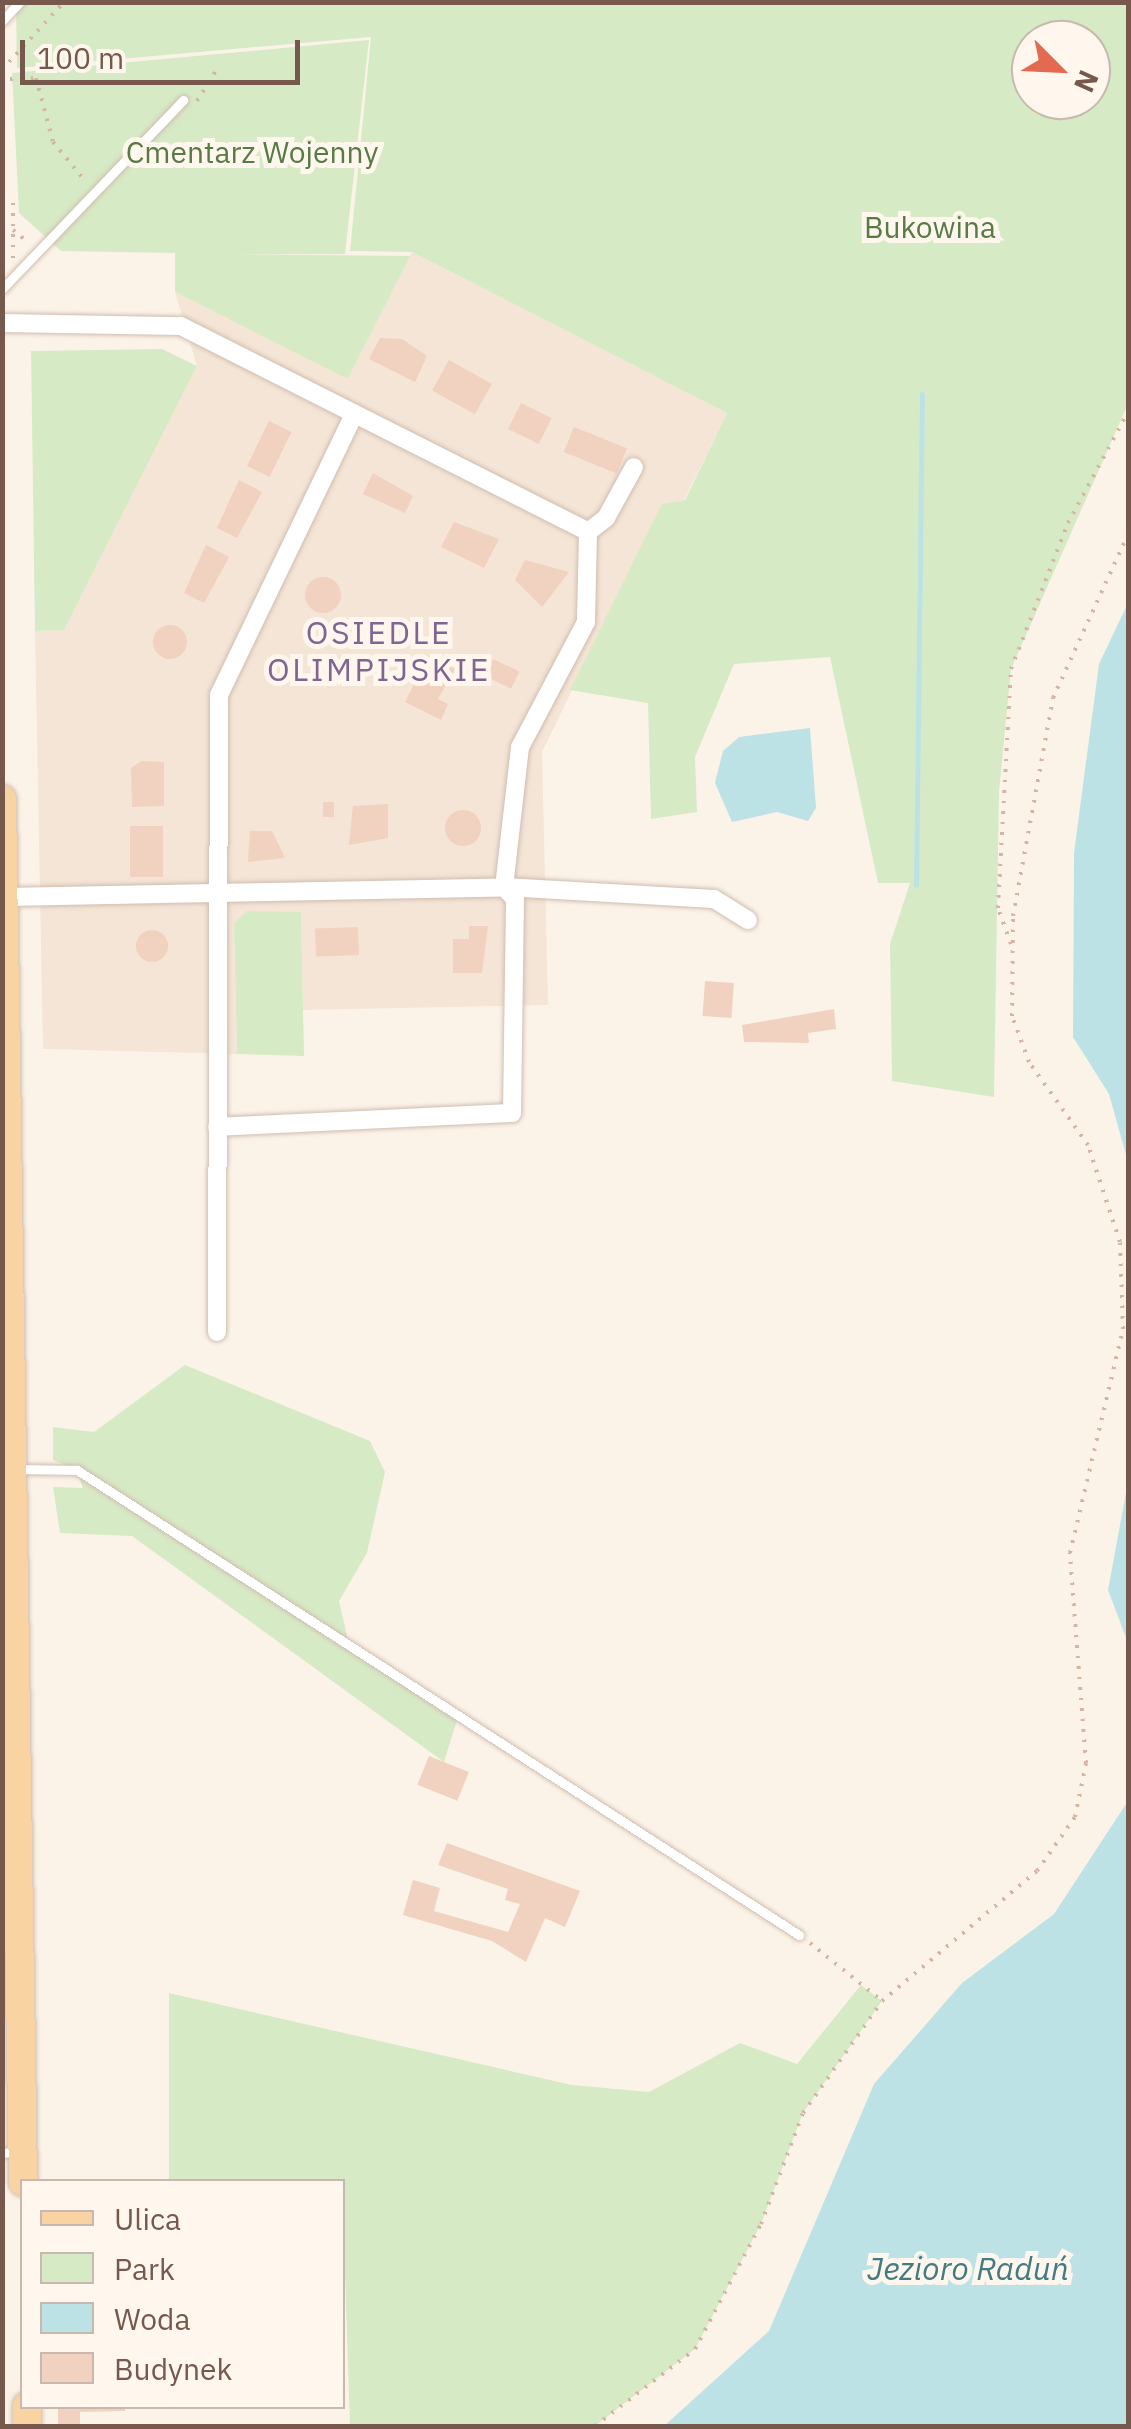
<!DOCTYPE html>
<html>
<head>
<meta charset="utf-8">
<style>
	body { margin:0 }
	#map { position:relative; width:1131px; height:2429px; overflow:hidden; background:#fcf3e8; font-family:"IBM Plex Sans",sans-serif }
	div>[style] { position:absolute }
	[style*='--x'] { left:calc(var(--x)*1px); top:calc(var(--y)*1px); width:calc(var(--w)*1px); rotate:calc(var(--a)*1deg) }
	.residential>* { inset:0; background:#f4e5d6 }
	.green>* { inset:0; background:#d7eac6 }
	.water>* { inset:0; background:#bce2e6 }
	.stream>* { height:5px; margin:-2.5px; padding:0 2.5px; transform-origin:2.5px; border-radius:2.5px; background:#bce2e6 }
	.building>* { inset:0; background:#f1d1c0; transform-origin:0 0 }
	.round { border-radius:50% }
	.path>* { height:4px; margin-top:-2px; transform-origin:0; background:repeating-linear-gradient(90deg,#d6b4a3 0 2.5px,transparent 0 10.5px) }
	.roads { filter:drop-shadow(0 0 2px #d0bdb0) drop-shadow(0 0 2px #d0bdb0) }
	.lane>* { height:9px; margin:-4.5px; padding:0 4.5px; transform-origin:4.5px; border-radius:4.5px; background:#fff }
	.street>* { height:18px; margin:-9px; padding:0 9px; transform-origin:9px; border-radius:9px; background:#fff }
	.primary>* { height:28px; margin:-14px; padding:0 14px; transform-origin:14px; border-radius:14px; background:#f9d4a2 }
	span { translate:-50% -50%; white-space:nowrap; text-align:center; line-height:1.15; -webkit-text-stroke:10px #fff7ee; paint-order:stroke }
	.park-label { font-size:30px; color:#577b44 }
	.neighbourhood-label { font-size:32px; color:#806492; letter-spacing:2.5px }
	.water-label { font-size:32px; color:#437b82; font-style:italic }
	.frame { position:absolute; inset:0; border:5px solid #76594c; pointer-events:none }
	.legend { position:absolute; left:20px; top:2179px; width:325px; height:230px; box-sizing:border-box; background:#fff7ee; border:2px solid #c8b8ad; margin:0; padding:12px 18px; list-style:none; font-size:30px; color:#76594c }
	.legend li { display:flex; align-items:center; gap:20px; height:50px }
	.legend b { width:50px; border:2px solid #c8b8ad }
	.north { position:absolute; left:1011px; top:20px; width:100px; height:100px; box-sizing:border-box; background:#fff7ee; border:2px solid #c8b8ad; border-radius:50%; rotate:114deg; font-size:28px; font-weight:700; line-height:40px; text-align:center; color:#76594c }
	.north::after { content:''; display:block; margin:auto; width:35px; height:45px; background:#e36950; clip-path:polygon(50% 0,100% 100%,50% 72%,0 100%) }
	.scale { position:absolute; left:20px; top:40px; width:280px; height:45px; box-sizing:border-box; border:5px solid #76594c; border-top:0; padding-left:12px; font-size:30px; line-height:35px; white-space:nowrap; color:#76594c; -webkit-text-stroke:8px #fff7ee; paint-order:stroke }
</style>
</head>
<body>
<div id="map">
	<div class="residential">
		<div style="clip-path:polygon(412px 252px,727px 413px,684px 500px,662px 505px,542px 752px,548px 1005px,303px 1010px,301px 913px,234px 924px,237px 1054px,43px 1049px,35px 631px,64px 630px,197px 366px,175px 292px,348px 379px)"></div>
	</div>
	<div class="green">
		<div style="clip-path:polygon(evenodd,16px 3px,1128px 3px,1128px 404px,1011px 669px,999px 792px,994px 1097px,892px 1081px,890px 944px,910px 883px,878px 883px,830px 657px,734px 664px,695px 757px,697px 812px,651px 819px,648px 703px,570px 690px,662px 504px,685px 500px,727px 413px,412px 252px,350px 251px,371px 37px,17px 68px,16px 3px,1031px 40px,1091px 40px,1091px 100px,1031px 100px,1031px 40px)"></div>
		<div style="clip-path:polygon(369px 40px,345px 254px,224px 254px,410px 256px,348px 379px,175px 292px,175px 253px,61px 251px,19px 213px,12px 73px)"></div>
		<div style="clip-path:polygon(162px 349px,197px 366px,64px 630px,35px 631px,31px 351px)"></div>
		<div style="clip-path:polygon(247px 911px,301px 912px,304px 1056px,237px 1054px,234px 923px)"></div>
		<div style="clip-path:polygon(185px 1365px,370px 1441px,385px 1472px,367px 1553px,339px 1601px,345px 1627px,349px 1646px,458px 1717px,444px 1762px,132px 1536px,60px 1533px,53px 1487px,83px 1488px,77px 1470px,53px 1460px,53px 1427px,94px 1432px)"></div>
		<div style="clip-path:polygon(861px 1985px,882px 2001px,803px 2113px,761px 2224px,695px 2349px,595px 2426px,350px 2426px,342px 2182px,169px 2181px,169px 1993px,572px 2085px,649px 2092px,740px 2043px,797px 2064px)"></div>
	</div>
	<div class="water">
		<div style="clip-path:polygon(1128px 603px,1128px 1162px,1109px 1094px,1073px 1037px,1074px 853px,1099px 664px)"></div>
		<div style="clip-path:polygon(810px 728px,816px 808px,808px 821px,777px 812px,732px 822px,715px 783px,723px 751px,739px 737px)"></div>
		<div style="clip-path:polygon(1128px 1482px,1128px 1643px,1108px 1590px)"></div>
		<div style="clip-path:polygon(1128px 1756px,1128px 2426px,664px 2426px,769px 2331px,874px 2084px,962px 1983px,1054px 1914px,1126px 1804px)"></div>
	</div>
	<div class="stream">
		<div style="--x:916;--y:885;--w:491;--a:-89.3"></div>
	</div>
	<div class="building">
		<div style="clip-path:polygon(380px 338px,402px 339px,427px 356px,415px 382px,369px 359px)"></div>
		<div style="left:449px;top:360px;width:49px;height:35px;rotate:29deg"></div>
		<div style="left:521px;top:403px;width:34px;height:29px;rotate:26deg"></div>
		<div style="left:269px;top:421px;width:25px;height:50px;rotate:26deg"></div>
		<div style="left:574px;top:427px;width:57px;height:27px;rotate:22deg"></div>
		<div style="clip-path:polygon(373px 473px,413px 496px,405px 513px,363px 494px)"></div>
		<div style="clip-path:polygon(239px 480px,262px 492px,237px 538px,217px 528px)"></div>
		<div style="clip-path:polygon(454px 522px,499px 539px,484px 568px,441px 547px)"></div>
		<div style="clip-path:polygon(206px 545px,229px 557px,204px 603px,184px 593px)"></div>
		<div style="clip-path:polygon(525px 560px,569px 572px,542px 607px,515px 580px)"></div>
		<div class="round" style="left:305px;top:577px;width:36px;height:36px"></div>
		<div class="round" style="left:153px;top:625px;width:34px;height:34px"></div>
		<div style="clip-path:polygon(429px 655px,455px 669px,438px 699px,448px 704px,441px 720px,405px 702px)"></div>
		<div style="left:493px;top:659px;width:29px;height:19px;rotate:25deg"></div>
		<div style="clip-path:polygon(142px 761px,164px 762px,164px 806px,132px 807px,131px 768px)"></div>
		<div style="left:323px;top:802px;width:11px;height:15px"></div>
		<div style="clip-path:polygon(388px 804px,388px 838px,349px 845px,353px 806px)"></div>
		<div class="round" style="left:445px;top:810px;width:36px;height:36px"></div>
		<div style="left:130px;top:826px;width:33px;height:51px"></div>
		<div style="clip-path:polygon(250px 831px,272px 831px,285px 858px,248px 862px)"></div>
		<div style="clip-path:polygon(469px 926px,488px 926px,482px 973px,453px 973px,453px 939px,469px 939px)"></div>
		<div style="left:358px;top:927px;width:28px;height:43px;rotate:88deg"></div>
		<div class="round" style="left:136px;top:930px;width:32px;height:32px"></div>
		<div style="left:705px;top:981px;width:29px;height:35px;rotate:4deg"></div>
		<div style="clip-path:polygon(834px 1009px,836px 1029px,808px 1033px,809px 1043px,744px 1042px,742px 1025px)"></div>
		<div style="left:429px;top:1756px;width:43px;height:31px;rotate:22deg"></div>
		<div style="clip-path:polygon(447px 1843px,580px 1891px,565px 1927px,545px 1918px,526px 1962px,492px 1941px,403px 1915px,413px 1880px,440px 1888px,434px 1911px,508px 1932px,520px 1904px,505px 1900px,508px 1889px,438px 1865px)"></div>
		<div style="clip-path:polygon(58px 2406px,125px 2406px,125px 2411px,80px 2412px,80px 2426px,58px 2426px)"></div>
	</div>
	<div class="path">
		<div style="--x:9;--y:62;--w:81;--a:-47.5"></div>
		<div style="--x:10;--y:79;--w:26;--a:-2"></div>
		<div style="--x:36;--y:78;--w:66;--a:75.1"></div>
		<div style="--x:53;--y:142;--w:52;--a:50.5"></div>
		<div style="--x:197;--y:101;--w:36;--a:-58"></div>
		<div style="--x:13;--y:230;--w:19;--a:39"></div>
		<div style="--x:13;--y:258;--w:57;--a:-90"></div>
		<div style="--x:1011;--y:944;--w:38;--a:-110"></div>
		<div style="--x:998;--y:908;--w:239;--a:-86.9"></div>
		<div style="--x:1011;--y:669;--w:157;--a:-68.7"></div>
		<div style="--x:1068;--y:523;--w:126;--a:-61.6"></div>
		<div style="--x:810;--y:1943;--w:91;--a:38.8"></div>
		<div style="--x:595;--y:2426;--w:126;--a:-37.6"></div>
		<div style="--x:695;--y:2349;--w:141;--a:-62.2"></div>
		<div style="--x:761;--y:2224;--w:119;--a:-69.3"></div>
		<div style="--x:803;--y:2113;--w:137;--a:-54.8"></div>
		<div style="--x:882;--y:2001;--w:202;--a:-40"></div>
		<div style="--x:1037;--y:1871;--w:66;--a:-54.9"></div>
		<div style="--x:1075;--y:1817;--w:55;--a:-78.5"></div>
		<div style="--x:1086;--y:1763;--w:211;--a:-94.4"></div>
		<div style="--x:1070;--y:1553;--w:230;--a:-76.7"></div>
		<div style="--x:1123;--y:1329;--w:87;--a:-92"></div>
		<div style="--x:1120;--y:1242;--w:102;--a:-108.3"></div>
		<div style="--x:1088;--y:1145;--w:102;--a:-125.4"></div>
		<div style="--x:1029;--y:1062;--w:49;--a:-110.3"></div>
		<div style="--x:1012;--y:1016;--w:100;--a:-89.4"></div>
		<div style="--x:1013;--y:916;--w:222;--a:-79.6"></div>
		<div style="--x:1053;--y:698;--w:180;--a:-65.4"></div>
	</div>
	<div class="roads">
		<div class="lane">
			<div style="--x:2;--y:21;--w:26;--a:-47"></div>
			<div style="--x:2;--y:289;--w:262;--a:-46.2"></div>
			<div style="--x:18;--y:1469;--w:59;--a:1"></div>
			<div style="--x:77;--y:1470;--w:859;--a:32.78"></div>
			<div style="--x:2;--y:2153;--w:18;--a:-6"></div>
		</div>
		<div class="street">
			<div style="--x:2;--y:323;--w:179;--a:1"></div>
			<div style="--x:181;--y:326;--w:456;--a:26.8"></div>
			<div style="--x:588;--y:532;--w:90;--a:91.3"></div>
			<div style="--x:586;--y:622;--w:141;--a:117.8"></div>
			<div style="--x:520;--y:747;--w:141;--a:96.5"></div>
			<div style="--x:504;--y:887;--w:16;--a:47"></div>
			<div style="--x:515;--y:899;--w:214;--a:90.8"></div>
			<div style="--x:512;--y:1113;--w:295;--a:177.3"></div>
			<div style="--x:588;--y:532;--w:23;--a:-38"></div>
			<div style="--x:606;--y:518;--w:58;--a:-61.2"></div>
			<div style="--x:5;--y:897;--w:499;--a:-1.1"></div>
			<div style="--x:504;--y:887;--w:210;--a:3.3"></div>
			<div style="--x:714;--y:899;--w:40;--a:32"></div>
			<div style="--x:217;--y:1332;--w:637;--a:-89.82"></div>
			<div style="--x:219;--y:695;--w:312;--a:-64.3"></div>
		</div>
		<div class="primary">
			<div style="--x:2;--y:799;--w:1383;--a:89.13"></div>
			<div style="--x:27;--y:2406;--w:20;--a:90"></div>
		</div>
	</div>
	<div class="park-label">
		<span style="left:252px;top:152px">Cmentarz Wojenny</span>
		<span style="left:930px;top:227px">Bukowina</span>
	</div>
	<div class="neighbourhood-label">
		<span style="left:379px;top:651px">OSIEDLE<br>OLIMPIJSKIE</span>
	</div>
	<div class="water-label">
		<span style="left:968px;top:2268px">Jezioro Raduń</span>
	</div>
	<div class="frame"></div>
	<ul class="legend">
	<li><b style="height:12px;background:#f9d4a2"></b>Ulica</li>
	<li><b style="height:28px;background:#d7eac6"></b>Park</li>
	<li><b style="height:28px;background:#bce2e6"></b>Woda</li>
	<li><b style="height:28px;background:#f1d1c0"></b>Budynek</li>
	</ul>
	<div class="north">N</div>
	<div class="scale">100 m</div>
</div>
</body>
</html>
